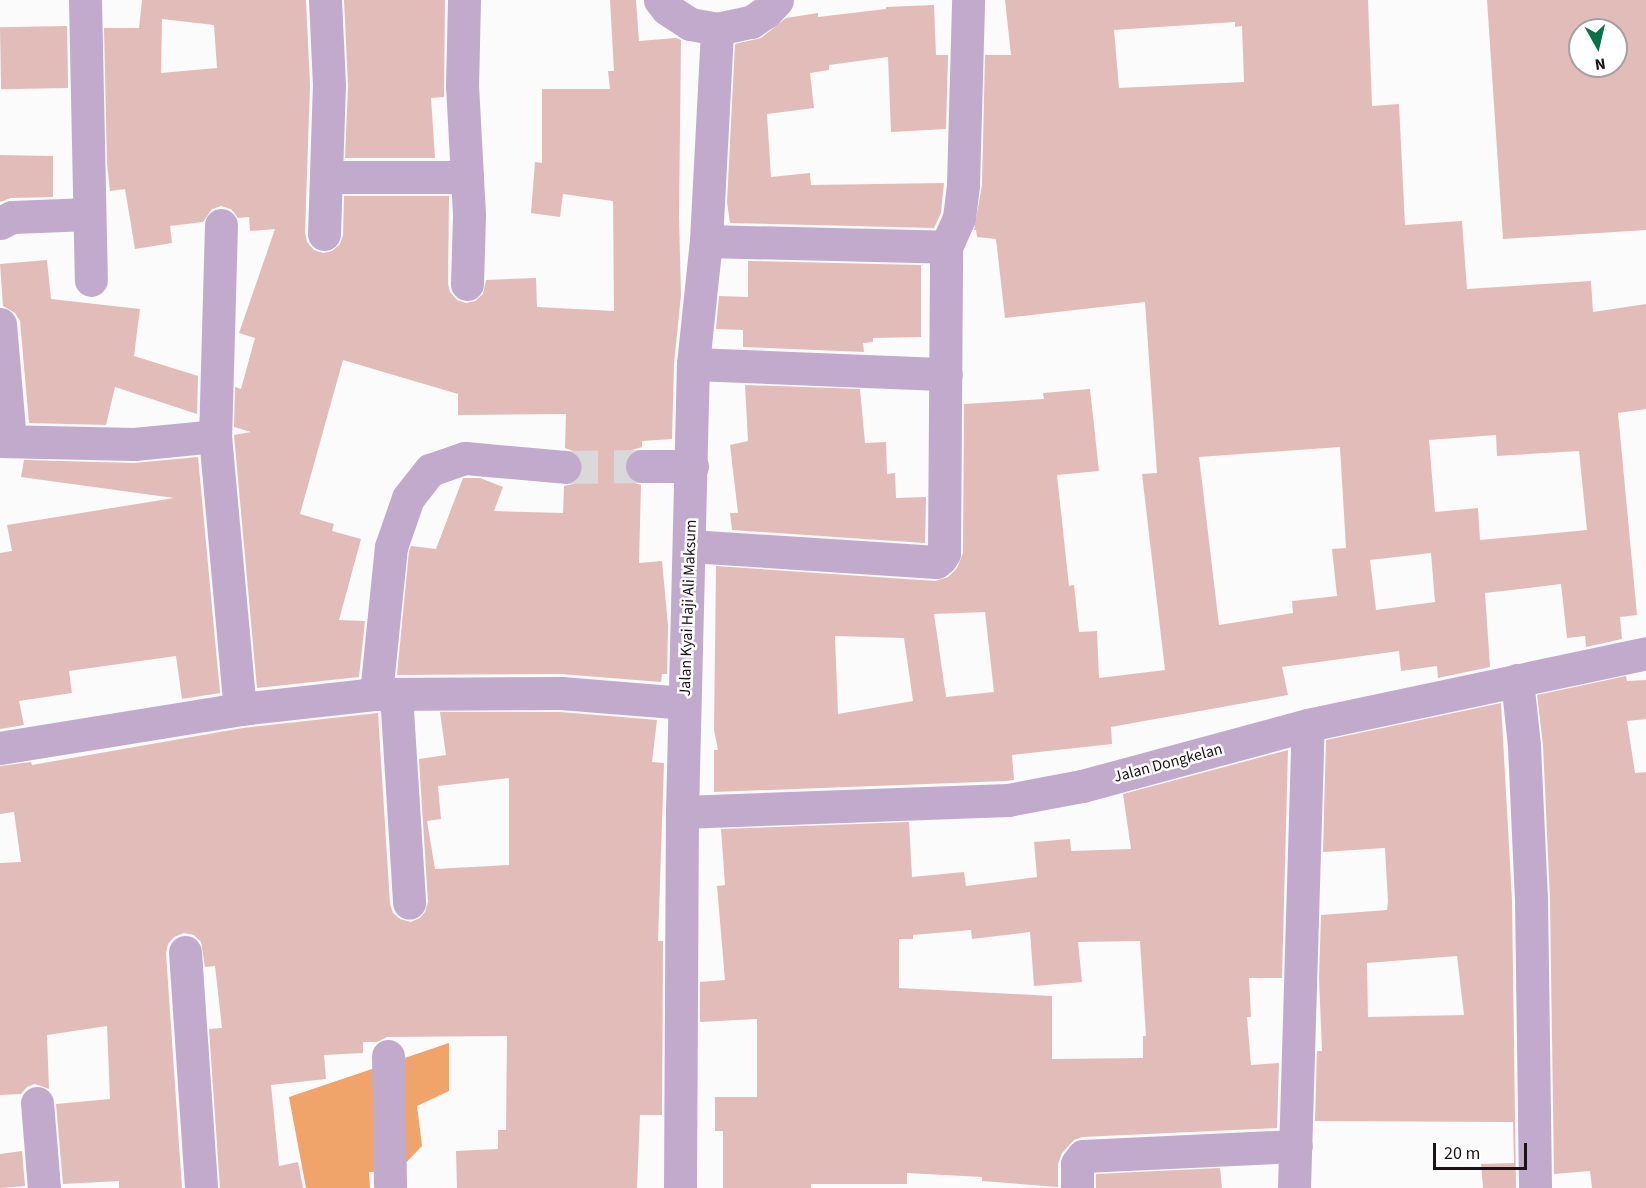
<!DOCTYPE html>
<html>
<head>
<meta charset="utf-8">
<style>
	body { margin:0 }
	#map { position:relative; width:1646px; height:1188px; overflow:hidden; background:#fbfbfb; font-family:"Source Sans 3",sans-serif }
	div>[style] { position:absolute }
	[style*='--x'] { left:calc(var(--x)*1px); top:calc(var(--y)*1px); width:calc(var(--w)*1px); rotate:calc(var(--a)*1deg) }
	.forest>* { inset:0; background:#f0a46a }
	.building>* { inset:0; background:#e2bcb9; transform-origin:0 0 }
	.minor-tunnel>* { height:33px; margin-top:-16.5px; transform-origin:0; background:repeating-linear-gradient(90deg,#dad8d9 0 33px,transparent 0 49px) }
	.minor>* { height:33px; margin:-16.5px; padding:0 16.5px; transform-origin:16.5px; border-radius:16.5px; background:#c1aacb }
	span { translate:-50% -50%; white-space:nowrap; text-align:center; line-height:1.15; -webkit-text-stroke:5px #fff; paint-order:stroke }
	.street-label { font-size:16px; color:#1d1217 }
	.north { position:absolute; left:1568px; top:18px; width:60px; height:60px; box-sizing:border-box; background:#fff; border:2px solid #a5a0a2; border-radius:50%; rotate:172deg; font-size:16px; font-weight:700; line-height:24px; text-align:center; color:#1d1217 }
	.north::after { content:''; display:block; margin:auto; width:21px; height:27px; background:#0a7148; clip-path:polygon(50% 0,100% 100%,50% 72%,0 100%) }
	.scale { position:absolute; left:1433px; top:1143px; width:94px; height:27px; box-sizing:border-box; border:3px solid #1d1217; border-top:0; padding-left:8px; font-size:18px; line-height:21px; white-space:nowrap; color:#1d1217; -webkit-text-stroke:4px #fff; paint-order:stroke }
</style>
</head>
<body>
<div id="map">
	<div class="forest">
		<div style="clip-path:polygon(449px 1043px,449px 1091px,417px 1106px,422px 1146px,397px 1172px,369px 1172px,370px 1188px,306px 1188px,289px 1097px)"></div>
	</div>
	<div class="building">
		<div style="clip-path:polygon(evenodd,142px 0,306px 0,310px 85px,305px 233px,307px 242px,314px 250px,323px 253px,332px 251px,340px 244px,343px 235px,344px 196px,449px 196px,448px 284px,450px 292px,457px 300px,466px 303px,475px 301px,483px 294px,486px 280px,536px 278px,537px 307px,614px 311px,613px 201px,563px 194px,560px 217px,531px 213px,535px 162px,542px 163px,542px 89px,610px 89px,608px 71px,614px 71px,610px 0,636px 0,639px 41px,676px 38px,681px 40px,679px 216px,681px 295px,674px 364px,672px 439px,642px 441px,642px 447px,632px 450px,626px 457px,623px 465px,626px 476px,632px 482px,641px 485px,639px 563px,662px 561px,668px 625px,667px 674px,662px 674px,661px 682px,561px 674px,397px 675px,409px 551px,411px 546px,436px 549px,463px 478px,480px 478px,503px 487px,494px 511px,563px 513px,564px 486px,573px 484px,580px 478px,584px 468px,582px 460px,576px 452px,565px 448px,566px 414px,458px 415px,458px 394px,343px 360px,300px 514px,334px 524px,332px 531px,361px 539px,339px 620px,365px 621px,359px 677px,257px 688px,234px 435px,251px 432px,234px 427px,235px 387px,241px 389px,255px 338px,239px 333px,275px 229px,250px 231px,249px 217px,238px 218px,231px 209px,221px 206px,212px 209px,203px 222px,170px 226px,172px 243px,135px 249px,125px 189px,110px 191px,107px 164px,104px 28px,139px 28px,142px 0,162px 19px,214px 25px,217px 68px,161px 73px,162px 19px)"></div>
		<div style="clip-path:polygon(344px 0,445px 0,444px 97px,431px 98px,435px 158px,345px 158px,348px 86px)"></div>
		<div style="clip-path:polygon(evenodd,1005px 0,1368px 0,1372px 106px,1399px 104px,1405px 225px,1462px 221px,1467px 289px,1591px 281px,1593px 312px,1646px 304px,1646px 409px,1618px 413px,1637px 615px,1620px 617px,1622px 639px,1586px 647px,1585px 636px,1567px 638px,1561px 584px,1485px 593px,1490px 667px,1438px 678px,1437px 666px,1401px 671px,1399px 651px,1282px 667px,1288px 695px,1111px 727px,1112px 744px,1012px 755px,1014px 780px,1006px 781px,714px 792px,714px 750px,718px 750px,714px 730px,716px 566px,935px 581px,948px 577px,957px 568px,963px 553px,964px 404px,1044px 399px,1043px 393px,1090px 389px,1099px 471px,1057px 475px,1069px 586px,1074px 585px,1079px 632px,1097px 631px,1099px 678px,1165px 670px,1142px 474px,1157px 473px,1145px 302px,1005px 318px,996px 239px,977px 237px,976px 230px,974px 230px,982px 185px,985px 55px,1011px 55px,1005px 0,1235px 22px,1235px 27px,1242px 26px,1244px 82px,1119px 88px,1114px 30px,1235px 22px,1005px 0,1496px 435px,1497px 456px,1579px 451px,1587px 530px,1480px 540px,1478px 508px,1435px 512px,1429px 440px,1496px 435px,1005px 0,1340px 447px,1346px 548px,1332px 549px,1337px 596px,1292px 601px,1293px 613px,1219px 625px,1199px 457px,1340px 447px,1005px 0,1431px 553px,1435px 602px,1376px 610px,1370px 560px,1431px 553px,1005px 0,985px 612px,994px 692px,946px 697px,934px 614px,985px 612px,1005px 0,835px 636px,904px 638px,913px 701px,838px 714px,835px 636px)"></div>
		<div style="clip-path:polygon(evenodd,1487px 0,1646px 0,1646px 230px,1503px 239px,1487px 0,1580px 30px,1616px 30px,1616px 66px,1580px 66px,1580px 30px)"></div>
		<div style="clip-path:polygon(934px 5px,936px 55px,948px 55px,946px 129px,891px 132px,888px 57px,829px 65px,829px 70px,810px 73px,814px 108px,767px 114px,771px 177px,810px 173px,811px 185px,944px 183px,941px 213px,934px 228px,730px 223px,727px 202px,735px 44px,761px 38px,786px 18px,818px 13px,818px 17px,886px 9px,886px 7px)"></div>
		<div style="left:67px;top:26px;width:62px;height:67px;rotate:89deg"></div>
		<div style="clip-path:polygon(0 155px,53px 156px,53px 197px,11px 198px,0 202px)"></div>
		<div style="clip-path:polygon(47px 260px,51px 299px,140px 309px,134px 356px,198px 376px,197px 414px,115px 387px,106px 425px,29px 423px,20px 321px,15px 313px,3px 306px,0 264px)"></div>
		<div style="clip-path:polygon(748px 261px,921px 265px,921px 337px,873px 338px,873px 342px,863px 343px,864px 352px,743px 347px,743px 330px,716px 329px,719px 296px,748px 297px)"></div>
		<div style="clip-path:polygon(745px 385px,860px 389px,865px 443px,886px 442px,887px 474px,895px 473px,896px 498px,926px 497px,925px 543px,732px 530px,730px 513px,738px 513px,730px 445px,748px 441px)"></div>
		<div style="clip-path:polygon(198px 457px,220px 693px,182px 699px,176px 656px,69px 671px,72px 693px,19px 701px,24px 725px,0 729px,0 553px,12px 551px,7px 525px,174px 498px,21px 477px,24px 460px,134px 463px)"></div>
		<div style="clip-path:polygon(1626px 676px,1627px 681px,1646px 680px,1646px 719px,1627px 721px,1635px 773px,1646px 772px,1646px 1188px,1592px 1188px,1590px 1171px,1554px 1174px,1550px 899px,1543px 745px,1537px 695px)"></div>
		<div style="clip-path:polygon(evenodd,1501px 703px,1512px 900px,1516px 1188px,1483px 1188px,1481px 1164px,1514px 1163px,1513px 1122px,1315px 1121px,1317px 1051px,1322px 1051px,1319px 978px,1321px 915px,1387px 910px,1388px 902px,1385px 848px,1323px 852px,1326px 740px,1501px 703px,1457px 956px,1464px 1015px,1368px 1017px,1367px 963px,1457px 956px)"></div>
		<div style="clip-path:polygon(evenodd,440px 712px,560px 712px,657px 720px,652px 762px,664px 763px,658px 941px,663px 941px,662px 1115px,640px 1115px,637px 1188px,457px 1188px,456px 1151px,498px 1149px,498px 1130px,506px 1130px,507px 1036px,387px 1037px,377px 1042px,363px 1042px,363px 1053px,324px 1055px,326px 1079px,271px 1085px,279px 1166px,298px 1162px,303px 1188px,220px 1188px,209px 1029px,222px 1028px,215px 966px,205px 967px,201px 942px,194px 935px,184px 933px,174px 937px,168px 944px,166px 953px,182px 1188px,119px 1188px,119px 1181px,63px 1184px,56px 1104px,110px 1099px,107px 1026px,47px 1035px,49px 1089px,35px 1084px,27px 1087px,21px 1094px,0 1095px,0 863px,21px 862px,14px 812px,0 814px,0 766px,31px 762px,32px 765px,243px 728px,378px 713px,390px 904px,393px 913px,400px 919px,411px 922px,420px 918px,425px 912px,428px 902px,419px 759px,446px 755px,440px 712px,509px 778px,509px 865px,435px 869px,427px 821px,441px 819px,438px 786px,509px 778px)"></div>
		<div style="clip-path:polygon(evenodd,1288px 750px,1282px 978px,1249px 978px,1251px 1017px,1247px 1017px,1251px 1065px,1279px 1063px,1277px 1128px,1082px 1137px,1074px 1140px,1062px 1153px,1058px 1164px,1058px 1187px,982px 1181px,982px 1177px,907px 1173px,907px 1184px,811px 1184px,811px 1188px,723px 1188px,723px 1131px,715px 1131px,715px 1097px,757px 1097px,757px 1019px,700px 1022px,700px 982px,725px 980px,717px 886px,725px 885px,721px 829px,909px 822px,912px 877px,964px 872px,966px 886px,1037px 877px,1034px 842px,1070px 839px,1071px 851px,1131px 849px,1123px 794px,1288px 750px,971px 930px,972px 939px,1030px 932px,1034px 986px,1082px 982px,1078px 942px,1140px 941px,1146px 1036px,1143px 1036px,1143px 1058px,1052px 1059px,1052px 996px,899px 988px,899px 939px,913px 939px,913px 935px,971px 930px)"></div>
		<div style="clip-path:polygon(22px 1151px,25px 1186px,0 1188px,0 1154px)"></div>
		<div style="clip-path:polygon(1220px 1168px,1222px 1188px,1096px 1188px,1096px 1174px)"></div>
	</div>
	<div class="minor-tunnel">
		<div style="--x:565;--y:467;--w:77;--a:-0.7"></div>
	</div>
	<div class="minor">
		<div style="--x:85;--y:0;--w:280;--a:88.8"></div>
		<div style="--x:464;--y:0;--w:85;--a:91.3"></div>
		<div style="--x:462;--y:85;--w:131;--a:86.9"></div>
		<div style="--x:469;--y:216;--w:68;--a:91.7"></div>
		<div style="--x:660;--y:0;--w:11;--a:52"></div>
		<div style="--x:667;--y:9;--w:27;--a:33"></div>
		<div style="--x:690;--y:24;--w:27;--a:10"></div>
		<div style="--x:717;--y:29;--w:35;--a:-12"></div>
		<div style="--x:751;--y:22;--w:18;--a:-34"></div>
		<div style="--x:766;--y:12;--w:16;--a:-47"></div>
		<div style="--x:326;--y:177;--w:141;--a:0"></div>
		<div style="--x:0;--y:223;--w:13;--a:-27"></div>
		<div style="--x:12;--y:217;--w:77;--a:-2.2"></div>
		<div style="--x:221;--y:225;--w:211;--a:91.6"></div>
		<div style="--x:215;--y:436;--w:274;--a:84.8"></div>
		<div style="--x:324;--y:234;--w:149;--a:-88.1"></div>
		<div style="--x:329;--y:85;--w:85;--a:-92.7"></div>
		<div style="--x:706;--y:241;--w:240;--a:1.4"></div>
		<div style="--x:0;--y:324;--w:117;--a:85.1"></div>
		<div style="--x:693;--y:364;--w:253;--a:2.3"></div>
		<div style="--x:0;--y:441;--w:134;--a:1.3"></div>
		<div style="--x:134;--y:444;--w:81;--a:-5.6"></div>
		<div style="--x:642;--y:466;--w:50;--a:0"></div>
		<div style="--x:690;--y:546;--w:247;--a:3.7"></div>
		<div style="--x:936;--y:562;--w:6;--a:-39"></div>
		<div style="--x:941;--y:558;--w:6;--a:-59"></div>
		<div style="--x:944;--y:553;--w:306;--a:-89.6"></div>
		<div style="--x:946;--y:247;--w:32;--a:-66"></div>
		<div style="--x:959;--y:218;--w:34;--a:-83"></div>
		<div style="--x:963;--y:184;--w:184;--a:-88.4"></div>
		<div style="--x:1517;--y:680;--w:66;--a:83.9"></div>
		<div style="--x:1524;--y:746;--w:153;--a:87.4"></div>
		<div style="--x:1531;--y:899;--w:289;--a:89.2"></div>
		<div style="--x:376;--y:694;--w:148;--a:-84.2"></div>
		<div style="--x:391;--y:547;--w:52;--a:-70.9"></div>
		<div style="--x:408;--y:498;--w:36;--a:-52"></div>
		<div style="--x:430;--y:470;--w:37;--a:-19"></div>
		<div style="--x:465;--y:458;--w:100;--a:5.1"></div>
		<div style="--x:396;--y:694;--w:209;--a:86.4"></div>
		<div style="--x:0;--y:748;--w:243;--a:-9.2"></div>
		<div style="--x:240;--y:709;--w:137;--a:-6.3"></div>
		<div style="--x:376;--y:694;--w:185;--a:-0.3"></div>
		<div style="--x:561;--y:693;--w:123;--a:4.6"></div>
		<div style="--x:682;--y:812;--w:326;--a:-2.1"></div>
		<div style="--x:1008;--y:800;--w:75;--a:-10.7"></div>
		<div style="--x:1082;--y:786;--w:234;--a:-15.1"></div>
		<div style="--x:1308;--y:725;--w:346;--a:-12"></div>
		<div style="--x:185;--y:952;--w:237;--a:86.1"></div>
		<div style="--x:388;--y:1056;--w:132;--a:89.1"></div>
		<div style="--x:37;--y:1103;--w:85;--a:85.3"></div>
		<div style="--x:680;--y:1188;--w:376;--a:-89.7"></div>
		<div style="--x:682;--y:812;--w:448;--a:-88.6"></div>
		<div style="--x:693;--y:364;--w:124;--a:-84"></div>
		<div style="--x:706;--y:241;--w:212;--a:-87"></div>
		<div style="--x:1077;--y:1188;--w:24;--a:-90"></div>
		<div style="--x:1077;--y:1164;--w:10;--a:-53"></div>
		<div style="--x:1083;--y:1156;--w:213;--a:-2.7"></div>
		<div style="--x:1294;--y:1188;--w:463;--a:-88.3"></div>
	</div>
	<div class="street-label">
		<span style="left:688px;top:608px;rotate:-88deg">Jalan Kyai Haji Ali Maksum</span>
		<span style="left:1168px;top:763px;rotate:-15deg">Jalan Dongkelan</span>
	</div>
	<div class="north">N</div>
	<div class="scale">20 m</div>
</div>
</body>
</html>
